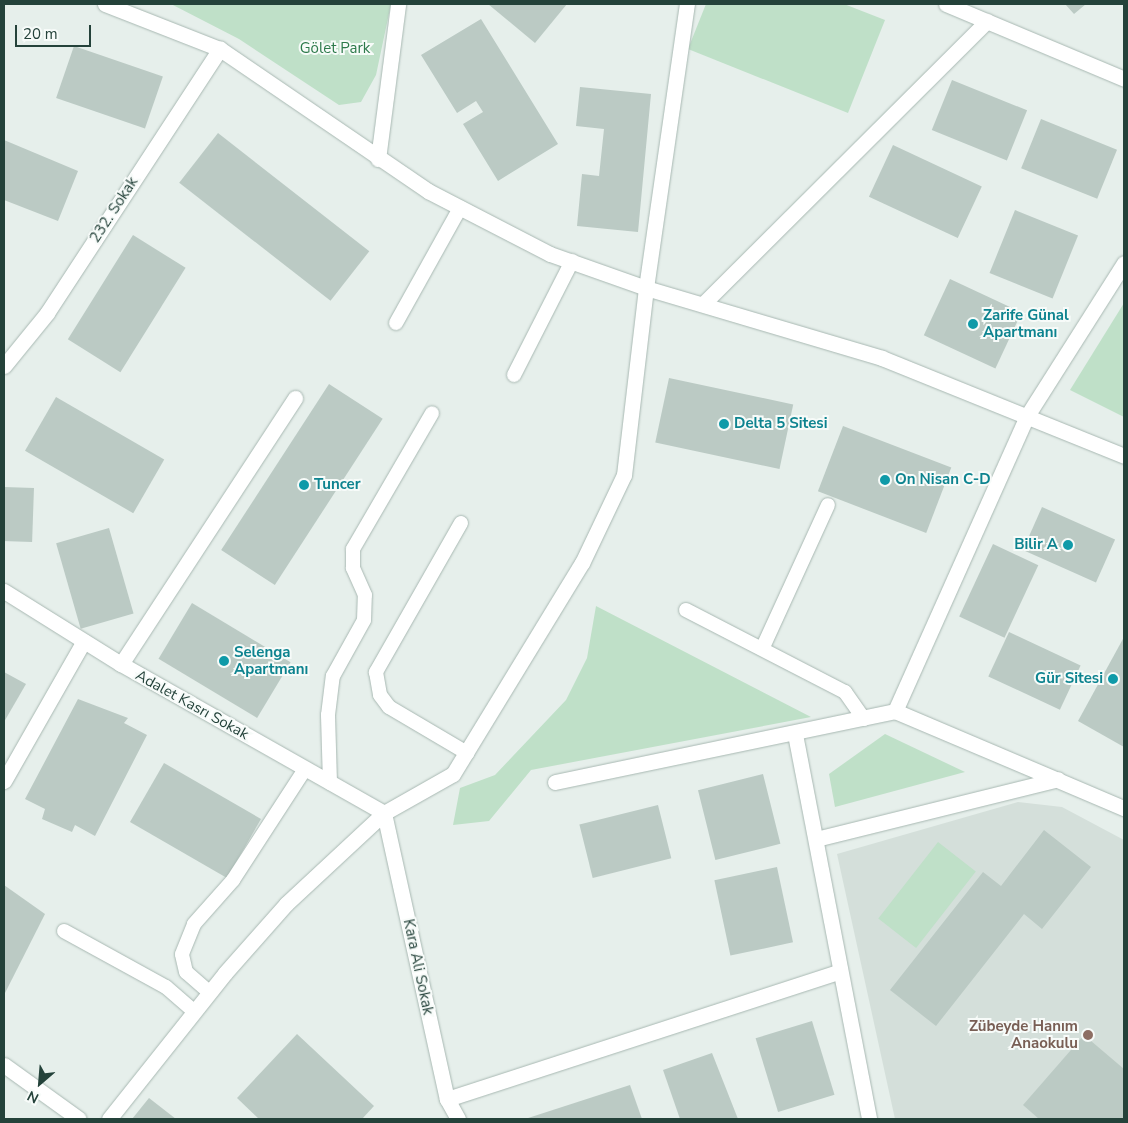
<!DOCTYPE html>
<html>
<head>
<meta charset="utf-8">
<style>
	body { margin:0 }
	#map { position:relative; width:1128px; height:1123px; overflow:hidden; background:#e6efeb; font-family:"Nunito Sans",sans-serif }
	div>[style] { position:absolute }
	[style*='--x'] { left:calc(var(--x)*1px); top:calc(var(--y)*1px); width:calc(var(--w)*1px); rotate:calc(var(--a)*1deg) }
	.built>* { inset:0; background:#d4dfda }
	.green>* { inset:0; background:#bfe0c8; transform-origin:0 0 }
	.building>* { inset:0; background:#bbcac4; transform-origin:0 0 }
	.roads { filter:drop-shadow(0 0 1px #a8b8b2) drop-shadow(0 0 1px #a8b8b2) }
	.service>* { height:14px; margin:-7px; padding:0 7px; transform-origin:7px; border-radius:7px; background:#fff }
	.minor>* { height:15px; margin:-7.5px; padding:0 7.5px; transform-origin:7.5px; border-radius:7.5px; background:#fff }
	.secondary>* { height:15px; margin:-7.5px; padding:0 7.5px; transform-origin:7.5px; border-radius:7.5px; background:#fff }
	.dots>* { width:14px; height:14px; translate:-50% -50%; box-sizing:border-box; border:2px solid #f7fbf9; border-radius:50% }
	span { translate:-50% -50%; white-space:nowrap; text-align:center; line-height:1.15; -webkit-text-stroke:4px #f7fbf9; paint-order:stroke }
	.park-label { font-size:15px; color:#2d7a4b }
	.street-label { font-size:15px; color:#24423a }
	.culture-label { font-size:15px; color:#0d838f; font-weight:700 }
	.left { translate:0 -50%; text-align:left }
	.right { translate:-100% -50%; text-align:right }
	.education-label { font-size:15px; color:#785e54; font-weight:700 }
	.frame { position:absolute; inset:0; border:5px solid #24423a; pointer-events:none }
	.north { position:absolute; left:15px; top:1058px; width:50px; height:50px; -webkit-text-stroke:4px #f7fbf9; paint-order:stroke; rotate:207deg; font-size:14px; font-weight:700; line-height:20px; text-align:center; color:#24423a }
	.north::after { content:''; display:block; margin:auto; width:18px; height:22px; background:#24423a; clip-path:polygon(50% 0,100% 100%,50% 72%,0 100%) }
	.scale { position:absolute; left:15px; top:25px; width:76px; height:22px; box-sizing:border-box; border:2px solid #24423a; border-top:0; padding-left:6px; font-size:15px; line-height:18px; white-space:nowrap; color:#24423a; -webkit-text-stroke:4px #f7fbf9; paint-order:stroke }
</style>
</head>
<body>
<div id="map">
	<div class="built">
		<div style="clip-path:polygon(1018px 802px,1062px 807px,1124px 840px,1124px 1119px,895px 1119px,837px 854px)"></div>
	</div>
	<div class="green">
		<div style="clip-path:polygon(171px 4px,391px 4px,376px 75px,361px 102px,339px 105px,239px 39px)"></div>
		<div style="clip-path:polygon(706px 4px,844px 4px,885px 20px,848px 113px,688px 49px)"></div>
		<div style="clip-path:polygon(1124px 303px,1124px 417px,1070px 390px)"></div>
		<div style="clip-path:polygon(596px 606px,811px 717px,531px 770px,489px 821px,453px 825px,460px 788px,495px 775px,566px 700px,587px 658px)"></div>
		<div style="clip-path:polygon(885px 734px,965px 772px,835px 807px,829px 774px)"></div>
		<div style="left:938px;top:842px;width:48px;height:97px;rotate:38deg"></div>
	</div>
	<div class="building">
		<div style="clip-path:polygon(488px 4px,567px 4px,535px 43px)"></div>
		<div style="clip-path:polygon(1065px 4px,1086px 4px,1074px 14px)"></div>
		<div style="clip-path:polygon(481px 19px,558px 144px,498px 181px,463px 124px,483px 112px,476px 101px,457px 113px,421px 55px)"></div>
		<div style="left:74px;top:46px;width:94px;height:55px;rotate:19deg"></div>
		<div style="left:952px;top:80px;width:81px;height:54px;rotate:22deg"></div>
		<div style="clip-path:polygon(580px 87px,651px 94px,638px 232px,577px 226px,582px 174px,599px 176px,604px 129px,576px 126px)"></div>
		<div style="left:1041px;top:119px;width:82px;height:53px;rotate:22deg"></div>
		<div style="left:218px;top:133px;width:192px;height:63px;rotate:38deg"></div>
		<div style="clip-path:polygon(4px 140px,78px 171px,58px 221px,4px 200px)"></div>
		<div style="left:893px;top:145px;width:98px;height:57px;rotate:25deg"></div>
		<div style="left:1015px;top:210px;width:68px;height:68px;rotate:22deg"></div>
		<div style="left:133px;top:235px;width:62px;height:123px;rotate:32deg"></div>
		<div style="left:950px;top:279px;width:79px;height:62px;rotate:25deg"></div>
		<div style="left:669px;top:378px;width:127px;height:66px;rotate:12deg"></div>
		<div style="left:329px;top:384px;width:64px;height:198px;rotate:33deg"></div>
		<div style="left:56px;top:397px;width:125px;height:62px;rotate:30deg"></div>
		<div style="left:843px;top:426px;width:116px;height:70px;rotate:21deg"></div>
		<div style="left:4px;top:487px;width:30px;height:54px;rotate:2deg"></div>
		<div style="left:1042px;top:507px;width:80px;height:47px;rotate:24deg"></div>
		<div style="left:109px;top:528px;width:89px;height:55px;rotate:74deg"></div>
		<div style="left:993px;top:544px;width:50px;height:80px;rotate:25deg"></div>
		<div style="left:192px;top:603px;width:115px;height:65px;rotate:31deg"></div>
		<div style="left:1009px;top:632px;width:79px;height:49px;rotate:25deg"></div>
		<div style="clip-path:polygon(1124px 637px,1124px 747px,1078px 721px)"></div>
		<div style="clip-path:polygon(4px 672px,26px 684px,4px 722px)"></div>
		<div style="clip-path:polygon(78px 699px,128px 718px,124px 723px,147px 735px,95px 836px,75px 825px,72px 832px,42px 819px,45px 809px,25px 799px)"></div>
		<div style="left:164px;top:763px;width:112px;height:68px;rotate:30deg"></div>
		<div style="left:763px;top:774px;width:72px;height:67px;rotate:76deg"></div>
		<div style="left:658px;top:805px;width:55px;height:81px;rotate:76deg"></div>
		<div style="clip-path:polygon(1044px 830px,1091px 867px,1042px 929px,1024px 914px,936px 1026px,890px 990px,983px 872px,1001px 886px)"></div>
		<div style="left:777px;top:867px;width:77px;height:64px;rotate:78deg"></div>
		<div style="clip-path:polygon(4px 885px,45px 914px,4px 995px)"></div>
		<div style="left:812px;top:1021px;width:77px;height:59px;rotate:73deg"></div>
		<div style="clip-path:polygon(297px 1034px,374px 1106px,362px 1119px,259px 1119px,237px 1098px)"></div>
		<div style="clip-path:polygon(1084px 1035px,1124px 1069px,1124px 1119px,1039px 1119px,1023px 1105px)"></div>
		<div style="clip-path:polygon(712px 1053px,738px 1119px,680px 1119px,663px 1070px)"></div>
		<div style="clip-path:polygon(630px 1085px,642px 1119px,525px 1119px)"></div>
		<div style="clip-path:polygon(149px 1098px,176px 1119px,132px 1119px)"></div>
	</div>
	<div class="roads">
		<div class="service">
			<div style="--x:396;--y:323;--w:132;--a:-60.9"></div>
			<div style="--x:514;--y:375;--w:128;--a:-63"></div>
			<div style="--x:461;--y:523;--w:172;--a:119.7"></div>
			<div style="--x:376;--y:672;--w:23;--a:80"></div>
			<div style="--x:380;--y:695;--w:15;--a:53"></div>
			<div style="--x:389;--y:707;--w:91;--a:30.5"></div>
			<div style="--x:686;--y:610;--w:179;--a:27.3"></div>
			<div style="--x:845;--y:692;--w:33;--a:55"></div>
			<div style="--x:763;--y:647;--w:156;--a:-65.4"></div>
			<div style="--x:330;--y:783;--w:68;--a:-91.7"></div>
			<div style="--x:328;--y:715;--w:39;--a:-83"></div>
			<div style="--x:333;--y:676;--w:64;--a:-61"></div>
			<div style="--x:364;--y:620;--w:25;--a:-88"></div>
			<div style="--x:365;--y:595;--w:30;--a:-114"></div>
			<div style="--x:353;--y:568;--w:19;--a:-90"></div>
			<div style="--x:353;--y:549;--w:157;--a:-59.8"></div>
			<div style="--x:64;--y:931;--w:116;--a:28.8"></div>
			<div style="--x:166;--y:987;--w:37;--a:41"></div>
			<div style="--x:209;--y:992;--w:30;--a:-139"></div>
			<div style="--x:186;--y:972;--w:18;--a:-103"></div>
			<div style="--x:182;--y:954;--w:32;--a:-68"></div>
			<div style="--x:194;--y:924;--w:59;--a:-48.4"></div>
			<div style="--x:233;--y:880;--w:132;--a:-57"></div>
		</div>
		<div class="minor">
			<div style="--x:946;--y:4;--w:193;--a:22.8"></div>
			<div style="--x:378;--y:159;--w:156;--a:-82.6"></div>
			<div style="--x:705;--y:302;--w:398;--a:-44.9"></div>
			<div style="--x:4;--y:366;--w:68;--a:-50.9"></div>
			<div style="--x:47;--y:313;--w:316;--a:-56.8"></div>
			<div style="--x:4;--y:591;--w:138;--a:32"></div>
			<div style="--x:121;--y:664;--w:302;--a:29.5"></div>
			<div style="--x:384;--y:813;--w:293;--a:77.6"></div>
			<div style="--x:447;--y:1099;--w:23;--a:61"></div>
			<div style="--x:121;--y:664;--w:318;--a:-56.8"></div>
			<div style="--x:895;--y:711;--w:323;--a:-65.9"></div>
			<div style="--x:1027;--y:416;--w:181;--a:-57.6"></div>
			<div style="--x:795;--y:734;--w:392;--a:79.1"></div>
			<div style="--x:4;--y:781;--w:161;--a:-60.3"></div>
			<div style="--x:555;--y:782;--w:347;--a:-11.8"></div>
			<div style="--x:895;--y:711;--w:249;--a:23"></div>
			<div style="--x:816;--y:839;--w:249;--a:-13.9"></div>
			<div style="--x:4;--y:1065;--w:92;--a:35.8"></div>
			<div style="--x:447;--y:1099;--w:412;--a:-18"></div>
			<div style="--x:109;--y:1119;--w:186;--a:-51.5"></div>
			<div style="--x:225;--y:973;--w:92;--a:-48.5"></div>
			<div style="--x:286;--y:904;--w:134;--a:-42.9"></div>
			<div style="--x:384;--y:813;--w:79;--a:-29.5"></div>
			<div style="--x:453;--y:774;--w:247;--a:-58.6"></div>
			<div style="--x:582;--y:563;--w:98;--a:-64.5"></div>
			<div style="--x:624;--y:475;--w:188;--a:-83.3"></div>
			<div style="--x:646;--y:288;--w:287;--a:-81.8"></div>
		</div>
		<div class="secondary">
			<div style="--x:105;--y:4;--w:123;--a:21.4"></div>
			<div style="--x:220;--y:49;--w:252;--a:34.3"></div>
			<div style="--x:428;--y:191;--w:137;--a:27.3"></div>
			<div style="--x:550;--y:254;--w:102;--a:19.5"></div>
			<div style="--x:646;--y:288;--w:246;--a:16.5"></div>
			<div style="--x:882;--y:358;--w:261;--a:22"></div>
		</div>
	</div>
	<div class="dots">
		<div style="left:973px;top:324px;background:#0f9aa8"></div>
		<div style="left:724px;top:424px;background:#0f9aa8"></div>
		<div style="left:885px;top:480px;background:#0f9aa8"></div>
		<div style="left:304px;top:485px;background:#0f9aa8"></div>
		<div style="left:1068px;top:545px;background:#0f9aa8"></div>
		<div style="left:224px;top:661px;background:#0f9aa8"></div>
		<div style="left:1113px;top:679px;background:#0f9aa8"></div>
		<div style="left:1088px;top:1035px;background:#8d6e63"></div>
	</div>
	<div class="park-label">
		<span style="left:335px;top:49px">Gölet Park</span>
	</div>
	<div class="street-label">
		<span style="left:114px;top:210px;rotate:-57deg">232. Sokak</span>
		<span style="left:192px;top:705px;rotate:29deg">Adalet Kasrı Sokak</span>
		<span style="left:418px;top:967px;rotate:78deg">Kara Ali Sokak</span>
	</div>
	<div class="culture-label">
		<span class="left" style="left:983px;top:324px">Zarife Günal<br>Apartmanı</span>
		<span class="left" style="left:734px;top:424px">Delta 5 Sitesi</span>
		<span class="left" style="left:895px;top:480px">On Nisan C-D</span>
		<span class="left" style="left:314px;top:485px">Tuncer</span>
		<span class="right" style="left:1058px;top:545px">Bilir A</span>
		<span class="left" style="left:234px;top:661px">Selenga<br>Apartmanı</span>
		<span class="right" style="left:1103px;top:679px">Gür Sitesi</span>
	</div>
	<div class="education-label">
		<span class="right" style="left:1078px;top:1035px">Zübeyde Hanım<br>Anaokulu</span>
	</div>
	<div class="frame"></div>
	<div class="north">N</div>
	<div class="scale">20 m</div>
</div>
</body>
</html>
